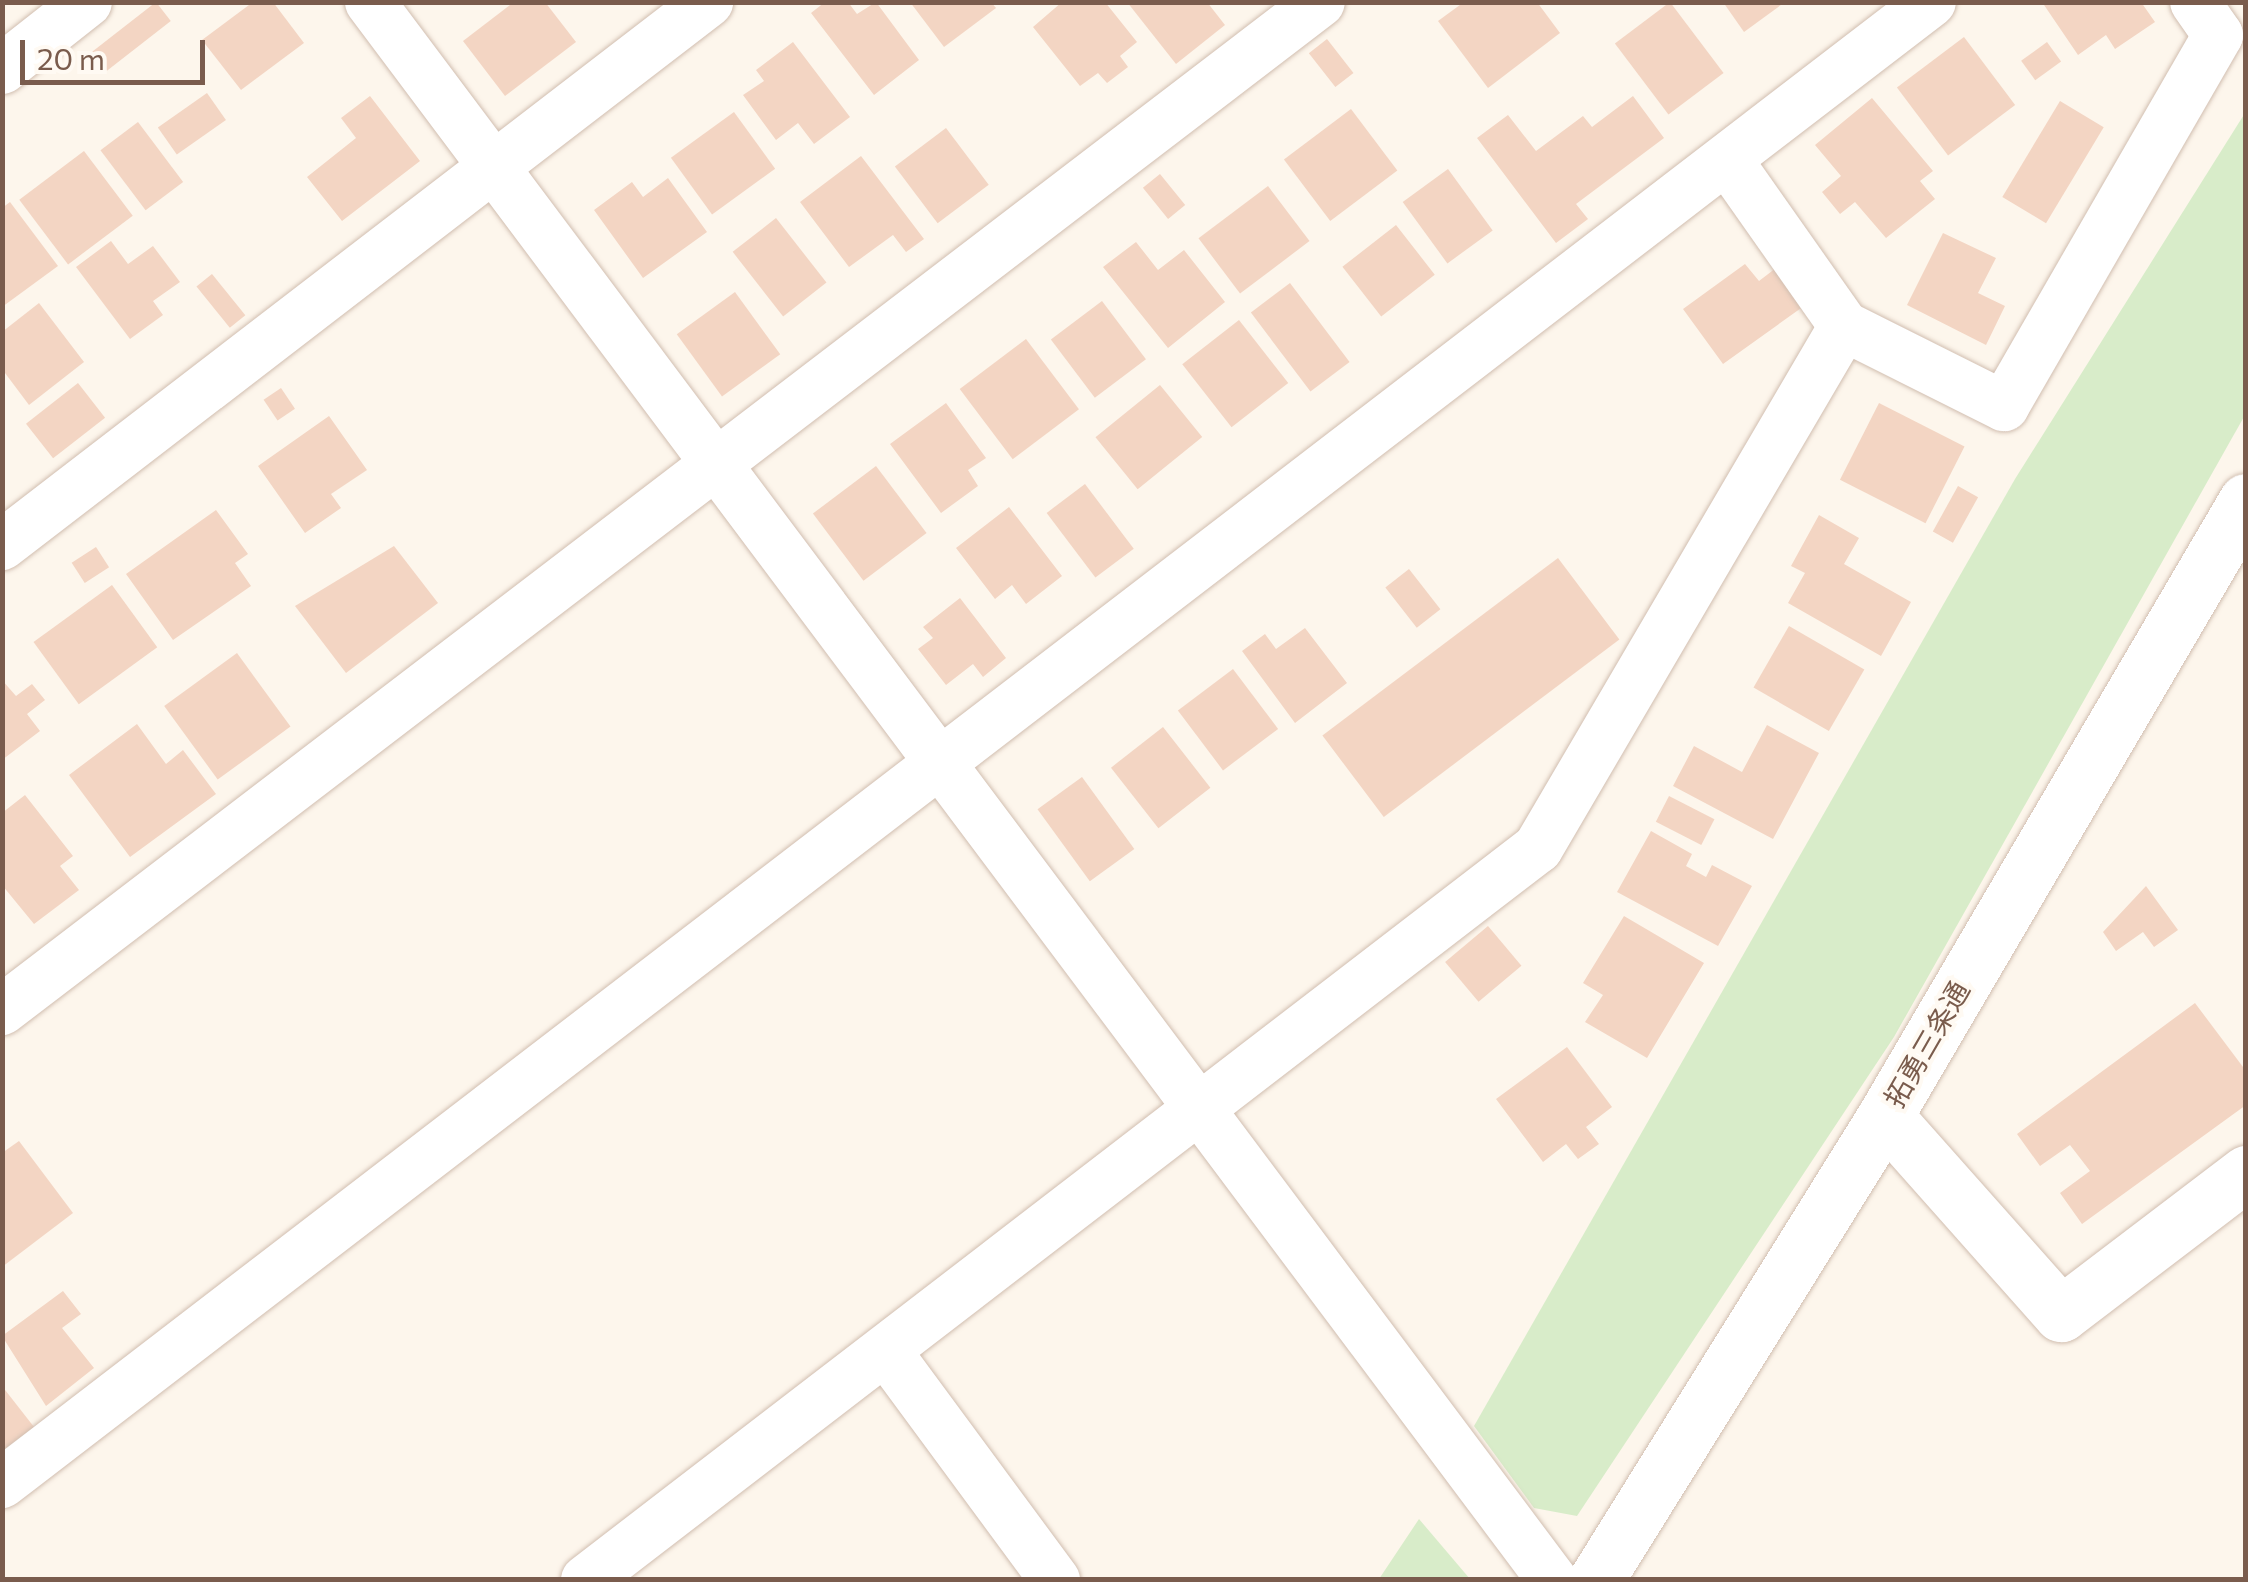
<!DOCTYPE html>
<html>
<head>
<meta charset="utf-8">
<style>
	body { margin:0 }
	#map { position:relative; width:2248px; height:1582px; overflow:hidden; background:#fdf6ec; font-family:Commissioner,"Noto Sans JP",sans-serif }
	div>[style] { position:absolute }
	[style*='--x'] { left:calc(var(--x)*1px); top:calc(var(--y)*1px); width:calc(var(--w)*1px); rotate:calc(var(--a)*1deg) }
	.green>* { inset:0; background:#d8ecc9 }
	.building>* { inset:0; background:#f3d5c3; transform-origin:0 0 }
	.roads { filter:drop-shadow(0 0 2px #d1beb0) drop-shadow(0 0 2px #d1beb0) }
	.street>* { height:50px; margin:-25px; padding:0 25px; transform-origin:25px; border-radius:25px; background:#fff }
	.secondary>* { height:55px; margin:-27.5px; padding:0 27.5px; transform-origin:27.5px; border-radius:27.5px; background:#fff }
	span { translate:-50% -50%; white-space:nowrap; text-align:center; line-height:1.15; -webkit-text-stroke:8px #fffaf3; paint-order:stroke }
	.street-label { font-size:28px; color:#7a5c4d }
	.frame { position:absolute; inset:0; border:5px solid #7a5c4d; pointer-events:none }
	.scale { position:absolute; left:20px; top:40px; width:185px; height:45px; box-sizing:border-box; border:5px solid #7a5c4d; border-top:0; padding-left:12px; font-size:30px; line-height:35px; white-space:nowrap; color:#7a5c4d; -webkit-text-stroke:8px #fffaf3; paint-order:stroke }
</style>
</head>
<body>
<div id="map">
	<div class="green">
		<div style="clip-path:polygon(2245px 113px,2245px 415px,1894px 1037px,1577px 1516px,1534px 1508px,1474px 1426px,2015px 479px)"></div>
		<div style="clip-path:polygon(1419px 1519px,1470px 1579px,1379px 1579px)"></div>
	</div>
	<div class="building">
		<div style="left:156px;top:2px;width:24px;height:81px;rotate:52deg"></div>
		<div style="clip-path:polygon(253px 2px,273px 2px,304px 43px,241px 90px,202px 40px)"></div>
		<div style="clip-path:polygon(514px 2px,545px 2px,576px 42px,505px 96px,463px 41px)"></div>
		<div style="clip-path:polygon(825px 2px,848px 2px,857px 14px,876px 2px,919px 60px,874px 95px,811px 13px)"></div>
		<div style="clip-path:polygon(910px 2px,991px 2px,996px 8px,944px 47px)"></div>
		<div style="clip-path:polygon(1062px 2px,1105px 2px,1137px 42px,1120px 56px,1128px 67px,1107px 83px,1098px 73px,1080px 86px,1033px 27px)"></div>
		<div style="clip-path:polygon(1127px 2px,1207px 2px,1225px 25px,1176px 64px)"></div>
		<div style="clip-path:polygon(1464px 2px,1537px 2px,1560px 33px,1488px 88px,1438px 21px)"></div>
		<div style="left:1670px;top:2px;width:89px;height:69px;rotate:53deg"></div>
		<div style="clip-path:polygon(1723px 2px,1785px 2px,1744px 32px)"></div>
		<div style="clip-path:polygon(2042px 2px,2141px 2px,2155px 22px,2115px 49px,2106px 35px,2078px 55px)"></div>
		<div style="left:1964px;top:37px;width:85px;height:84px;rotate:53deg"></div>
		<div style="left:1327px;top:39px;width:43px;height:23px;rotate:52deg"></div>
		<div style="clip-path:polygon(793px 42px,850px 117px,814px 144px,798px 123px,776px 140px,743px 95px,764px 81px,756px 70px)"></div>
		<div style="left:2047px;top:42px;width:24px;height:32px;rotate:54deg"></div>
		<div style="left:207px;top:93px;width:33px;height:60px;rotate:55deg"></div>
		<div style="clip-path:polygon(370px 96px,420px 161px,342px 221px,307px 177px,356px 138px,341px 118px)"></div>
		<div style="clip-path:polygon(1633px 96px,1664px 138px,1576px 204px,1588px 219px,1556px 243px,1477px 138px,1508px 115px,1536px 151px,1583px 116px,1592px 127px)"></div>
		<div style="clip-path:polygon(1872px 98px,1933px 171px,1920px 181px,1935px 199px,1886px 238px,1855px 202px,1840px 214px,1822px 192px,1841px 176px,1815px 145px)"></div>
		<div style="left:2060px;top:101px;width:51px;height:112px;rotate:31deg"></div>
		<div style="left:1351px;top:109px;width:77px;height:84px;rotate:53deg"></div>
		<div style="left:734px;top:112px;width:70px;height:78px;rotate:54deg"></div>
		<div style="left:138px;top:122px;width:75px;height:47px;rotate:53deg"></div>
		<div style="left:946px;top:128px;width:71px;height:64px;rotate:53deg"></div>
		<div style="left:84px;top:151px;width:81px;height:81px;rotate:53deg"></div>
		<div style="clip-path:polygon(861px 156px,924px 239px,906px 252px,893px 235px,849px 267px,800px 202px)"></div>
		<div style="left:1448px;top:169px;width:76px;height:56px;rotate:54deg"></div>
		<div style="left:1160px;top:174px;width:40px;height:22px;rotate:51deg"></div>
		<div style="clip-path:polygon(668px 178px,707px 232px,643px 278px,594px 210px,632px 182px,643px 197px)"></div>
		<div style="left:1268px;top:186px;width:69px;height:87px;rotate:53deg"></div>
		<div style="clip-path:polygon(10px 202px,58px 266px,2px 307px,2px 208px)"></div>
		<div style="left:776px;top:218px;width:82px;height:55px;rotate:52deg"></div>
		<div style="left:1396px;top:225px;width:63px;height:68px;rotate:52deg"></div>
		<div style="clip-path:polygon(1943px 233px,1996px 258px,1978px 293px,2005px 306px,1986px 345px,1907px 305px)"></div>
		<div style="clip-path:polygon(111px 241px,128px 264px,153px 246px,180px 282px,153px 301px,163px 315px,130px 339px,76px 267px)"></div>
		<div style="clip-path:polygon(1136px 242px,1158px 270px,1184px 250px,1225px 302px,1168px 348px,1103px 267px)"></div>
		<div style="clip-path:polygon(1745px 264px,1759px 281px,1776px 268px,1804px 306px,1723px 364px,1683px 309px)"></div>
		<div style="left:212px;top:274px;width:53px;height:20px;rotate:51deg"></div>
		<div style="left:1290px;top:283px;width:99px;height:49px;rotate:53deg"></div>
		<div style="left:735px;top:292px;width:77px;height:72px;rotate:54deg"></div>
		<div style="left:1102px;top:301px;width:73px;height:64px;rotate:53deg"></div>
		<div style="clip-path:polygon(39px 303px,84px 362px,29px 405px,2px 369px,2px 332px)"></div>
		<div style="left:1239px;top:320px;width:80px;height:72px;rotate:52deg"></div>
		<div style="left:1026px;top:339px;width:88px;height:83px;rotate:53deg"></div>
		<div style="left:78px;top:383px;width:44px;height:66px;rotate:52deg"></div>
		<div style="left:1160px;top:385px;width:67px;height:83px;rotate:51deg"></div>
		<div style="left:281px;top:388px;width:25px;height:21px;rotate:56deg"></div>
		<div style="clip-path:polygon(946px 403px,986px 458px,968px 470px,978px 486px,941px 513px,890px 444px)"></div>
		<div style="left:1879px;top:403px;width:96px;height:86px;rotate:27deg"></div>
		<div style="clip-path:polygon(329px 416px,367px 470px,331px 494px,341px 508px,305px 533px,258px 466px)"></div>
		<div style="left:876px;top:466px;width:84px;height:79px;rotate:53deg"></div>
		<div style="left:1085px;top:484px;width:81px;height:48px;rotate:53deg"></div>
		<div style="left:1958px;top:486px;width:23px;height:52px;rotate:29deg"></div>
		<div style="clip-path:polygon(1009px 507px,1062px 576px,1026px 604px,1012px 585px,995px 599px,956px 548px)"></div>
		<div style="clip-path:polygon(216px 510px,248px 554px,235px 563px,251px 586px,173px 640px,126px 574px)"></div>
		<div style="clip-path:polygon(1819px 515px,1859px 538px,1844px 564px,1911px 602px,1881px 656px,1788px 603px,1805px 573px,1791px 566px)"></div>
		<div style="clip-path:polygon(394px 546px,438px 603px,346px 673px,295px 606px)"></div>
		<div style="left:96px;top:547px;width:24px;height:29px;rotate:57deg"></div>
		<div style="left:1558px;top:558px;width:102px;height:295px;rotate:53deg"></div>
		<div style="left:1409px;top:569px;width:51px;height:30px;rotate:52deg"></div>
		<div style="left:112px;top:585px;width:77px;height:97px;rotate:54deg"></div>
		<div style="clip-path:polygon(960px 598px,1006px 658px,983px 677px,973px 664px,946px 685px,918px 649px,933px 638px,923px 627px)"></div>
		<div style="left:1789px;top:626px;width:87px;height:71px;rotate:30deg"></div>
		<div style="clip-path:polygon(1305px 628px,1347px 683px,1295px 723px,1242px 651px,1265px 634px,1276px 649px)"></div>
		<div style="left:237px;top:653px;width:91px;height:90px;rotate:54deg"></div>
		<div style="left:1233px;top:669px;width:75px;height:69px;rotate:53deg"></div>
		<div style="clip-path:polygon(2px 680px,16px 696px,32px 684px,45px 700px,27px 714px,40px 731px,2px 760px)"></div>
		<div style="clip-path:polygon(137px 724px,166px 764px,183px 750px,216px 794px,130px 857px,69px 775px)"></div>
		<div style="clip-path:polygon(1767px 725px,1819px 753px,1773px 839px,1673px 786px,1694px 746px,1742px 772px)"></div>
		<div style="left:1163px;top:727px;width:77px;height:66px;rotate:52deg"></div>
		<div style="left:1082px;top:777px;width:89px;height:55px;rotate:54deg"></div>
		<div style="clip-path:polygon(25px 795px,73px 856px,60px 866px,79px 890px,34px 924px,2px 885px,2px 813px)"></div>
		<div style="left:1669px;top:796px;width:51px;height:29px;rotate:27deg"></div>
		<div style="clip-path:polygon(1651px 831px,1692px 854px,1686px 866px,1706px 877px,1712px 865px,1752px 886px,1718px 946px,1617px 892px)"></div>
		<div style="clip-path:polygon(2146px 886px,2178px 930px,2154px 947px,2143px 932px,2116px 951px,2103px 932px)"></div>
		<div style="clip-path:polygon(1624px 916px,1704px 963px,1647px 1058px,1585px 1022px,1603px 995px,1583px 983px)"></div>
		<div style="left:1488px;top:926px;width:52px;height:56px;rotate:50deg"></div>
		<div style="clip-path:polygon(2195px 1003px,2246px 1071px,2246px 1105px,2082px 1224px,2060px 1193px,2090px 1171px,2070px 1145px,2040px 1166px,2017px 1134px)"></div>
		<div style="clip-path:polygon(1567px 1047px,1612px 1107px,1586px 1127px,1599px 1144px,1578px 1159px,1566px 1144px,1543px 1162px,1496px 1099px)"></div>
		<div style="clip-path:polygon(19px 1141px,73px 1213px,2px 1267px,2px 1153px)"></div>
		<div style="clip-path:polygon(63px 1291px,81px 1314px,62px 1328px,94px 1368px,46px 1406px,2px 1336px)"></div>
		<div style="clip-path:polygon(2px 1386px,34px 1427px,2px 1451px)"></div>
	</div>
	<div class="roads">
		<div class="street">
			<div style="--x:370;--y:2;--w:1972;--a:53.16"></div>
			<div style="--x:2;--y:69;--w:108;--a:-38.2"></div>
			<div style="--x:1728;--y:161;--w:202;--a:54.9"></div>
			<div style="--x:1844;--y:326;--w:179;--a:26.6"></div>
			<div style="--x:2004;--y:406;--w:428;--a:-60"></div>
			<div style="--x:2218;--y:35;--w:40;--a:-124.9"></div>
			<div style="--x:2;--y:545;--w:891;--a:-37.56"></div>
			<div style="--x:2;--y:1010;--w:1659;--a:-37.41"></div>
			<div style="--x:886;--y:1351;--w:285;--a:53.6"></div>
			<div style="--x:2;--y:1483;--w:2432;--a:-37.52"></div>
			<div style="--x:586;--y:1580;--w:1201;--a:-37.56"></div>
			<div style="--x:1538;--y:848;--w:605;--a:-59.62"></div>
		</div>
		<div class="secondary">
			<div style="--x:1885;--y:1116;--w:265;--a:48.4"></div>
			<div style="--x:2061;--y:1314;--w:233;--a:-37.3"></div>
			<div style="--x:1596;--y:1580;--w:547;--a:-58.08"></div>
			<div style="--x:1885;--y:1116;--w:713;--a:-59.59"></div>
		</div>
	</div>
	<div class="street-label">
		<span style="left:1926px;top:1044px;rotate:-60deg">拓勇三条通</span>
	</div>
	<div class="frame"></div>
	<div class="scale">20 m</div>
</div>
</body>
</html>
